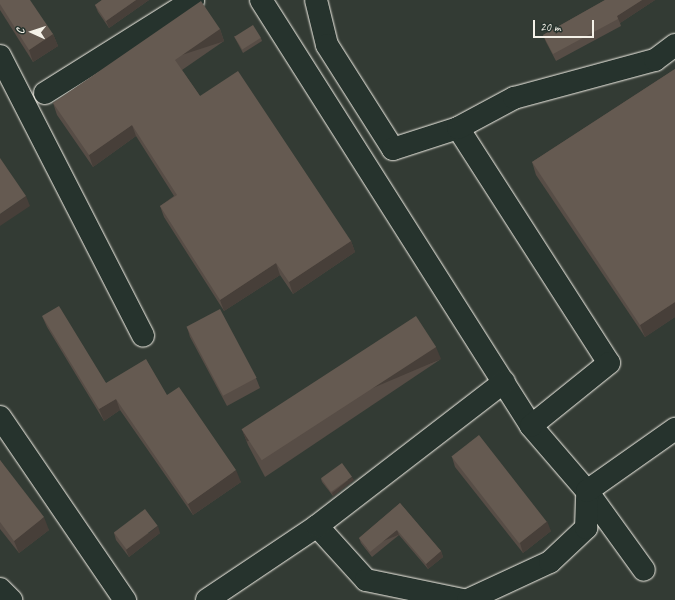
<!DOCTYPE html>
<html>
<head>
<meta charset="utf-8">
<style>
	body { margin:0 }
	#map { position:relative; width:675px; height:600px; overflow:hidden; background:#333b34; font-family:Caveat,sans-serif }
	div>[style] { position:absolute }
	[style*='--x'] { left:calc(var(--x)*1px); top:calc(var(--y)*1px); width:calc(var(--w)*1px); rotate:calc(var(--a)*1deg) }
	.roads { filter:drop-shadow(0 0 1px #f4f1e8) drop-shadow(0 0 1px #f4f1e8) }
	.minor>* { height:22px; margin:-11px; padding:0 11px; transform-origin:11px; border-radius:11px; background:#26332d }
	.wall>* { inset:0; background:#574d46 }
	.shaded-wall>* { inset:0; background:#473f39; transform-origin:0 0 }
	.building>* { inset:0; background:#655a51; transform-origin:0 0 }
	span { translate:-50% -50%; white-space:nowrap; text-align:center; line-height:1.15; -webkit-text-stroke:4px #26332d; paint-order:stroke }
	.north { position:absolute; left:12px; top:12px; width:40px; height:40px; -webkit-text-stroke:3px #26332d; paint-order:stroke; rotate:273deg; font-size:11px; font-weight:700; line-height:16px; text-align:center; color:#f4f1e8 }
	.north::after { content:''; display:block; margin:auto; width:14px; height:18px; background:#f4f1e8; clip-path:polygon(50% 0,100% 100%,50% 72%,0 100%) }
	.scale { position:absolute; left:533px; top:20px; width:61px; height:18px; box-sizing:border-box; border:2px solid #f4f1e8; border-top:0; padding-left:5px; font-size:12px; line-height:14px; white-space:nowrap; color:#f4f1e8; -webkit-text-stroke:3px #26332d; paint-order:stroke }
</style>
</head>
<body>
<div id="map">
	<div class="roads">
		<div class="minor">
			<div style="--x:261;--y:0;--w:504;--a:57.63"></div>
			<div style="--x:531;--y:426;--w:86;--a:49.3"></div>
			<div style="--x:587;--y:491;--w:97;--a:54.2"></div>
			<div style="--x:316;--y:0;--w:46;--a:76.3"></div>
			<div style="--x:327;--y:45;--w:123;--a:57.6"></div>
			<div style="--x:393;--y:149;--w:68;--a:-17.9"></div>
			<div style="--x:458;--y:128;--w:279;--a:57.3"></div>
			<div style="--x:609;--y:363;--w:100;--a:141.1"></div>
			<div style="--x:0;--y:56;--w:314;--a:62.9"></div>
			<div style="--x:45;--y:93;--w:175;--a:-32.1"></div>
			<div style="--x:458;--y:128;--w:64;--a:-28.2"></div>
			<div style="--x:514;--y:98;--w:146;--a:-15.1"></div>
			<div style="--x:655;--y:60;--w:25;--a:-37"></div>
			<div style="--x:0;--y:417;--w:222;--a:55.7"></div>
			<div style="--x:317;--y:526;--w:73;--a:47.8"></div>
			<div style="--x:366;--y:580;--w:99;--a:11.7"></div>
			<div style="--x:0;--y:589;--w:16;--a:45"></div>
			<div style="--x:207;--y:600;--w:133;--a:-33.9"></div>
			<div style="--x:317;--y:526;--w:236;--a:-37.6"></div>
			<div style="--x:468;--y:600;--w:90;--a:-24.9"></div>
			<div style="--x:550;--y:562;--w:50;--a:-43.4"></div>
			<div style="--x:586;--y:528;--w:37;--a:-88"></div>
			<div style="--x:587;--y:491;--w:108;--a:-35.2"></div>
		</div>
	</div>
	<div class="wall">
		<div style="clip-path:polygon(0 0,53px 34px,58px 46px,33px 62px,0 10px)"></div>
		<div style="clip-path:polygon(102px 0,149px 0,109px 28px,98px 12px,95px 5px)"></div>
		<div style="clip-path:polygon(605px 0,655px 0,620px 23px,621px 26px,556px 61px,546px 42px,543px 35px)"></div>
		<div style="clip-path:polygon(220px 29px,224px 41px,182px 70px,200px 96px,351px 241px,355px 252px,293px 294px,280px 275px,224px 311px,164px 217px,160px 206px,174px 196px,136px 136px,93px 167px,57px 115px,53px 103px)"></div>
		<div style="clip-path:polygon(234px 36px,261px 38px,262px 41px,243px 53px,236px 40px)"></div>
		<div style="clip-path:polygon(675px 69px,675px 317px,645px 337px,536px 175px,532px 162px)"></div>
		<div style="clip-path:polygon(42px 316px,106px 383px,167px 395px,241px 482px,193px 515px,120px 410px,104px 421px,47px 327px)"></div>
		<div style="clip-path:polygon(187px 327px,256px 378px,260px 388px,227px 406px,190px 337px)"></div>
		<div style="clip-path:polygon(441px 359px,265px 477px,248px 445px,243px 432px)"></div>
		<div style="clip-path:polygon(452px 457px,551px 531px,523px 553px,455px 467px)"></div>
		<div style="clip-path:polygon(0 460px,49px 530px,19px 553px,0 529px)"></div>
		<div style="clip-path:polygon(321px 479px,354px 480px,333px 496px,322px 482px)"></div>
		<div style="clip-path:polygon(400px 503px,441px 551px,443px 557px,428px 569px,399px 535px,372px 557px,361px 543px,359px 538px)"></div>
		<div style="clip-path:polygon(114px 533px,160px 533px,129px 557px,116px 540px)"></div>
	</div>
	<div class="shaded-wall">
		<div style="clip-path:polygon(136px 0,149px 0,109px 28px,106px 21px)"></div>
		<div style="clip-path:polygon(642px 0,655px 0,620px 23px,617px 16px)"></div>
		<div style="left:220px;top:29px;width:13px;height:55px;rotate:72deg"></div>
		<div style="clip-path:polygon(53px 34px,58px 46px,33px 62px,29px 50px)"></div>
		<div style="clip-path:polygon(132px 125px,136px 136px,93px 167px,89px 155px)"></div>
		<div style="clip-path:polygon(26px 196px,30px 206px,0 226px,0 214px)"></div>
		<div style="clip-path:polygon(351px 241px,355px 252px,293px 294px,289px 282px)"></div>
		<div style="clip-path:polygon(276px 263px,280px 275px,224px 311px,220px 300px)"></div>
		<div style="clip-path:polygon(675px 302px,675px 317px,645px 337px,640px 325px)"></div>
		<div style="left:436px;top:347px;width:13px;height:211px;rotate:67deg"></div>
		<div style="clip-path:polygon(116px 399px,120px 410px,104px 421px,99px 409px)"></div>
		<div style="clip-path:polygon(236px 470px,241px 482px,193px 515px,188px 504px)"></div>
		<div style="clip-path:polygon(352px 477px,354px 480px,333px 496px,332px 493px)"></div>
		<div style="clip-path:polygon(44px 517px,49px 530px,19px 553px,14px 541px)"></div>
		<div style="clip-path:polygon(547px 521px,551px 531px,523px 553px,520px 543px)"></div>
		<div style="clip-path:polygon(158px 526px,160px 533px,129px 557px,126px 550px)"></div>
		<div style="left:397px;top:530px;width:5px;height:35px;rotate:68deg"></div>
		<div style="clip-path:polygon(441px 551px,443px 557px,428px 569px,426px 564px)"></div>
	</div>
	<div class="building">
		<div style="clip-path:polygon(0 0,30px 0,53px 34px,29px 50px,0 4px)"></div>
		<div style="clip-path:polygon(102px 0,136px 0,106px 21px,95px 5px)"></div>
		<div style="clip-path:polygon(605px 0,642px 0,617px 16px,618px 19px,553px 54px,543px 35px)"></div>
		<div style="clip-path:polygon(201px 1px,220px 29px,175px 60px,200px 96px,238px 71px,351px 241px,289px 282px,276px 263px,220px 300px,160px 206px,177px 195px,132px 125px,89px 155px,53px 103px)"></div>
		<div style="left:253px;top:25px;width:15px;height:22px;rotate:58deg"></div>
		<div style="clip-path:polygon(675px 69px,675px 302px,640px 325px,532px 162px)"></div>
		<div style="clip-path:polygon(0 158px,26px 196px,0 214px)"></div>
		<div style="clip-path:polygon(59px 306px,106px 383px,146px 359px,167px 395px,179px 387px,236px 470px,188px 504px,116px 399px,99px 409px,42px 316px)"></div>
		<div style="left:220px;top:309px;width:78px;height:38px;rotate:62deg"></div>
		<div style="left:416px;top:316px;width:37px;height:208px;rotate:57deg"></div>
		<div style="left:479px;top:435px;width:110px;height:35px;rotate:52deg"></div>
		<div style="clip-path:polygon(0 460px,44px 517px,14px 541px,0 522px)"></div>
		<div style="left:342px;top:463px;width:17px;height:26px;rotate:54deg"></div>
		<div style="clip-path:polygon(400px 503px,441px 551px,426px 564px,397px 530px,370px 552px,359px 538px)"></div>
		<div style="left:145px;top:509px;width:21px;height:39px;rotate:53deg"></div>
	</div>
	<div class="north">С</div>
	<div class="scale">20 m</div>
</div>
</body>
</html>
